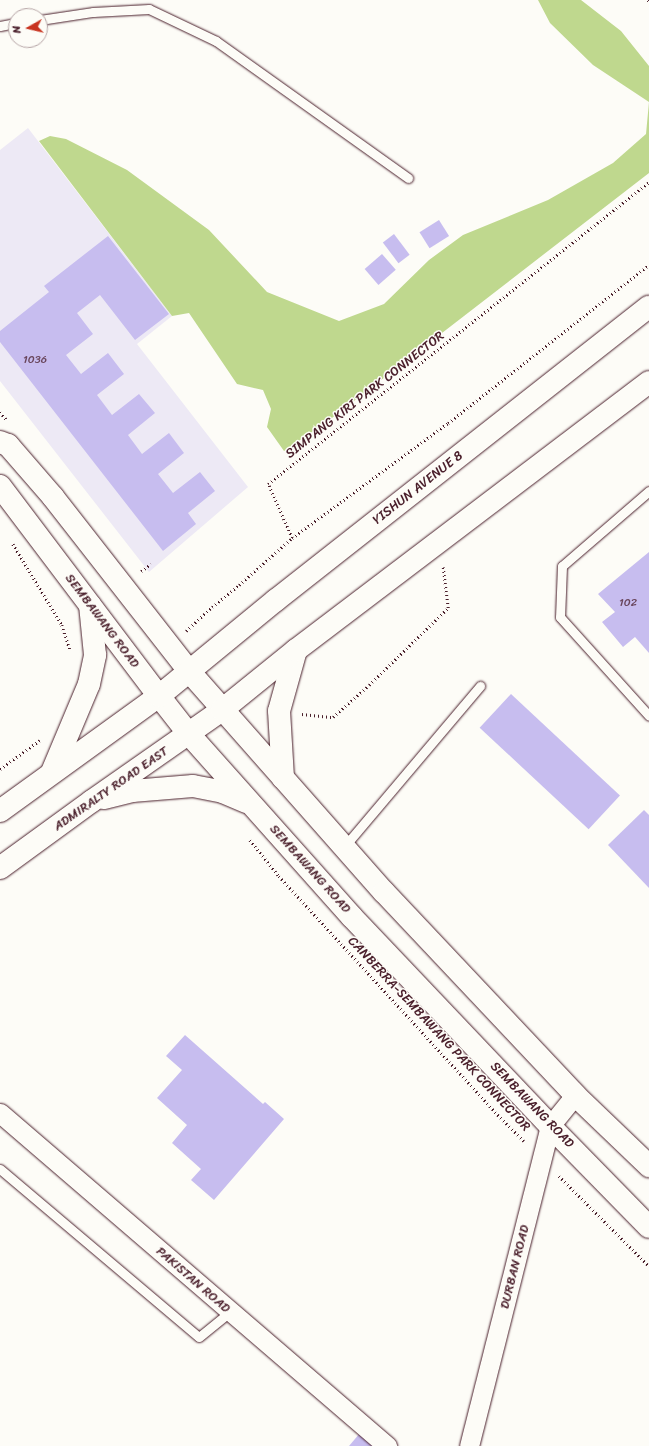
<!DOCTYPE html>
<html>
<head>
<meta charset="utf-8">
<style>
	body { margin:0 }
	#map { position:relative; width:649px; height:1446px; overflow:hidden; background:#fdfcf7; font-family:Sriracha,sans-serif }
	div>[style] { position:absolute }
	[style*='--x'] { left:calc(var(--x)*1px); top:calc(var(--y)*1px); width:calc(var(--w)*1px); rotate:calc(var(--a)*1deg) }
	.built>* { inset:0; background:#ede9f5 }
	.green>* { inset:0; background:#bfd88e }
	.building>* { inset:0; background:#c7bdef; transform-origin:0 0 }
	.path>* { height:2.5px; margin-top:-1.25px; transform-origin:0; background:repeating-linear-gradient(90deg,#4a1f2b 0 1px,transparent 0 4px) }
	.roads { filter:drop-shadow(0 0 1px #4a1f2b) drop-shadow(0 0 1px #4a1f2b) }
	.lane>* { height:9px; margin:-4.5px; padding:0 4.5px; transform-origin:4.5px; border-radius:4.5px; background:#fdfcf7 }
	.street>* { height:19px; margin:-9.5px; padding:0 9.5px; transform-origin:9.5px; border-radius:9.5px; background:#fdfcf7 }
	.secondary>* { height:22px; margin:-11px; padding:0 11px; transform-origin:11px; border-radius:11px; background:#fdfcf7 }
	.primary>* { height:22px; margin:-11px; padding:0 11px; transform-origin:11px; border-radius:11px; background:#fdfcf7 }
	span { translate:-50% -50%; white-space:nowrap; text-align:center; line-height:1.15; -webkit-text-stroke:3px #fdfcf7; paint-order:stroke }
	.number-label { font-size:11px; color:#69465c }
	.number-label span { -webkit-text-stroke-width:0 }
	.street-label { font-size:13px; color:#4a1f2b }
	.north { position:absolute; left:8px; top:8px; width:40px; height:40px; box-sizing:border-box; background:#fdfcf7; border:1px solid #b5a4a5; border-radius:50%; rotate:262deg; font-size:11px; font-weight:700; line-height:16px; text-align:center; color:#4a1f2b }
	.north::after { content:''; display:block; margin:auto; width:14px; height:18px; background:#c8321e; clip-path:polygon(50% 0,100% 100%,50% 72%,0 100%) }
</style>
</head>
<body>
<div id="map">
	<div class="built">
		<div style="clip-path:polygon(28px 128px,172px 316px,137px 344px,248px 487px,149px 572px,0 381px,0 150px)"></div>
	</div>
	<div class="green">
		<div style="clip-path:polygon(538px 0,581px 0,621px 31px,649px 66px,649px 173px,328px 421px,284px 451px,267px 427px,271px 409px,263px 390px,237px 384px,189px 313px,172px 316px,39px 141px,50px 136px,66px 139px,127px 170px,209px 230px,267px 292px,339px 321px,384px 304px,429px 260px,463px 235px,548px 200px,613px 163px,646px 134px,649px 102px,593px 65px,550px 23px)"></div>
	</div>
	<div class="building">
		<div style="left:439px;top:220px;width:19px;height:23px;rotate:58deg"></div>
		<div style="left:394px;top:234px;width:26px;height:14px;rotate:53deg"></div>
		<div style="clip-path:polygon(108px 236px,169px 314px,135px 340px,100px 295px,77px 313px,93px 334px,66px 355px,81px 374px,108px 353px,124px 374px,97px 395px,112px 415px,139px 394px,155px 413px,128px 435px,142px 454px,169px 433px,184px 453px,158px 474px,173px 493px,200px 472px,215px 491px,188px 513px,196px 524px,163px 551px,0 342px,0 331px,49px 292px,44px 286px)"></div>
		<div style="left:382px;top:254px;width:21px;height:23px;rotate:49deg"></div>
		<div style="clip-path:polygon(649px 552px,649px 653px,635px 637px,623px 647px,602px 622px,615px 612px,598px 594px)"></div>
		<div style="left:511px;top:694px;width:149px;height:46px;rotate:43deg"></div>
		<div style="clip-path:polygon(644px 810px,649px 815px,649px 888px,608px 845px)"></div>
		<div style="clip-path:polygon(185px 1035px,263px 1104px,265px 1102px,284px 1119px,214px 1200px,191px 1180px,201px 1169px,172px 1143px,187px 1125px,157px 1098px,182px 1070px,166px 1056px)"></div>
		<div style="clip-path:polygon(360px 1433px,376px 1446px,349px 1446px)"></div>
	</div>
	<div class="path">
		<div style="--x:648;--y:0;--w:1;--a:45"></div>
		<div style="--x:0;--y:412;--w:11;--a:49"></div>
		<div style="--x:292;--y:538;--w:194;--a:-36.4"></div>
		<div style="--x:448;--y:423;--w:256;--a:-38.2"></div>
		<div style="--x:13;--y:544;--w:95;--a:58.8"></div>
		<div style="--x:62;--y:625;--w:26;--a:72"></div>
		<div style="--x:141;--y:571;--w:12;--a:-35"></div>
		<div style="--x:186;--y:631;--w:35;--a:-43"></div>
		<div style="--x:212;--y:607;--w:35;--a:-39"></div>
		<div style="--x:239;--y:585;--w:71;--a:-41.6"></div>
		<div style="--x:292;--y:538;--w:59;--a:-114"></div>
		<div style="--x:268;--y:484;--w:486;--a:-38.4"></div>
		<div style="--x:302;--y:714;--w:31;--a:6"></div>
		<div style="--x:333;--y:717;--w:48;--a:-41.6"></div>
		<div style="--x:369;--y:685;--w:110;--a:-44.3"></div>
		<div style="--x:448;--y:608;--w:41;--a:-97"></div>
		<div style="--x:0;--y:769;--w:49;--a:-35.9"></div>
		<div style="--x:250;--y:840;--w:46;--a:51.1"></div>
		<div style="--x:279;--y:876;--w:320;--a:47.5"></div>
		<div style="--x:495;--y:1112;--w:41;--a:45"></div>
		<div style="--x:559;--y:1176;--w:127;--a:45"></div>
	</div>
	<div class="roads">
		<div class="lane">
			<div style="--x:40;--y:20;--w:54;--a:-8.6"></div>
			<div style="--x:93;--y:12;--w:56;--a:-3.1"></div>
			<div style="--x:149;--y:9;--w:74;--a:25.5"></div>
			<div style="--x:216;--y:41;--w:236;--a:35.5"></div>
			<div style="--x:0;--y:26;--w:16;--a:-11"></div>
			<div style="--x:649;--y:491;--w:115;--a:139.2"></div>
			<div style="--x:562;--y:566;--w:51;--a:92.2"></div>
			<div style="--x:560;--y:617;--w:133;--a:48"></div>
			<div style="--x:344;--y:847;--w:211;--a:-49.8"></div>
			<div style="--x:0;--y:1169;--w:260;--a:40.2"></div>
			<div style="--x:199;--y:1337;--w:40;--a:-39"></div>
		</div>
		<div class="street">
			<div style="--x:0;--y:1113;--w:511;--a:40.71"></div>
			<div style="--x:469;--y:1446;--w:330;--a:-75.8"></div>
			<div style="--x:550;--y:1126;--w:40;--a:-51"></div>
		</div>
		<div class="secondary">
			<div style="--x:0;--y:442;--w:9;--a:21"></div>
			<div style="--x:8;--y:445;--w:69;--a:49.1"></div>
			<div style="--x:53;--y:497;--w:219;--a:52"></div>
			<div style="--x:0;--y:486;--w:263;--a:52.9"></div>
		</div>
		<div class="primary">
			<div style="--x:188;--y:670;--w:296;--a:48.6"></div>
			<div style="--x:384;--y:892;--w:279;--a:46.7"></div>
			<div style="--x:575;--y:1095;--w:103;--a:43.8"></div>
			<div style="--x:159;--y:696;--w:47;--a:51.9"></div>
			<div style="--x:188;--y:733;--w:246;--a:48.3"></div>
			<div style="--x:352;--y:917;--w:288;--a:46.5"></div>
			<div style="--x:550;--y:1126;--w:141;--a:45.6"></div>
			<div style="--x:52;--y:772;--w:95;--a:-67.2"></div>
			<div style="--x:89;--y:684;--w:30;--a:-78"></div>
			<div style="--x:95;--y:655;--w:50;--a:-95.7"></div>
			<div style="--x:283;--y:778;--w:67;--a:-93.4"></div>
			<div style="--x:279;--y:711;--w:63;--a:-74.4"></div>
			<div style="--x:104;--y:798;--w:29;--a:-14"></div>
			<div style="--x:132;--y:791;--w:61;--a:-4.7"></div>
			<div style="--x:193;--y:786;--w:31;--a:11"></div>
			<div style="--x:223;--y:792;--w:25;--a:23"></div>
			<div style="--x:0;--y:811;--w:196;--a:-35.9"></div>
			<div style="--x:159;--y:696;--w:151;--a:-39.4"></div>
			<div style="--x:276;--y:600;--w:474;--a:-38.2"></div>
			<div style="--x:0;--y:868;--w:114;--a:-36.1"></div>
			<div style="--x:92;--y:801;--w:159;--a:-35"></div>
			<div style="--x:222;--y:710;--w:95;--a:-39"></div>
			<div style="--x:296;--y:650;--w:443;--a:-37.2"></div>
		</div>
	</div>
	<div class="number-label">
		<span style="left:35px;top:360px">1036</span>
		<span style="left:628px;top:603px">102</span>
	</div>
	<div class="street-label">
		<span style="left:365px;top:395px;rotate:-38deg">SIMPANG KIRI PARK CONNECTOR</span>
		<span style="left:418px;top:488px;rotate:-38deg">YISHUN AVENUE 8</span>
		<span style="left:102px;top:621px;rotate:53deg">SEMBAWANG ROAD</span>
		<span style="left:111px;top:789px;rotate:-35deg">ADMIRALTY ROAD EAST</span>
		<span style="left:310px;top:869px;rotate:48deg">SEMBAWANG ROAD</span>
		<span style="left:439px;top:1034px;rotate:47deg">CANBERRA-SEMBAWANG PARK CONNECTOR</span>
		<span style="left:532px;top:1105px;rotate:46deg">SEMBAWANG ROAD</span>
		<span style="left:515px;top:1267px;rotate:-76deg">DURBAN ROAD</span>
		<span style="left:193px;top:1280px;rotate:41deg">PAKISTAN ROAD</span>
	</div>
	<div class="north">N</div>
</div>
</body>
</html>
